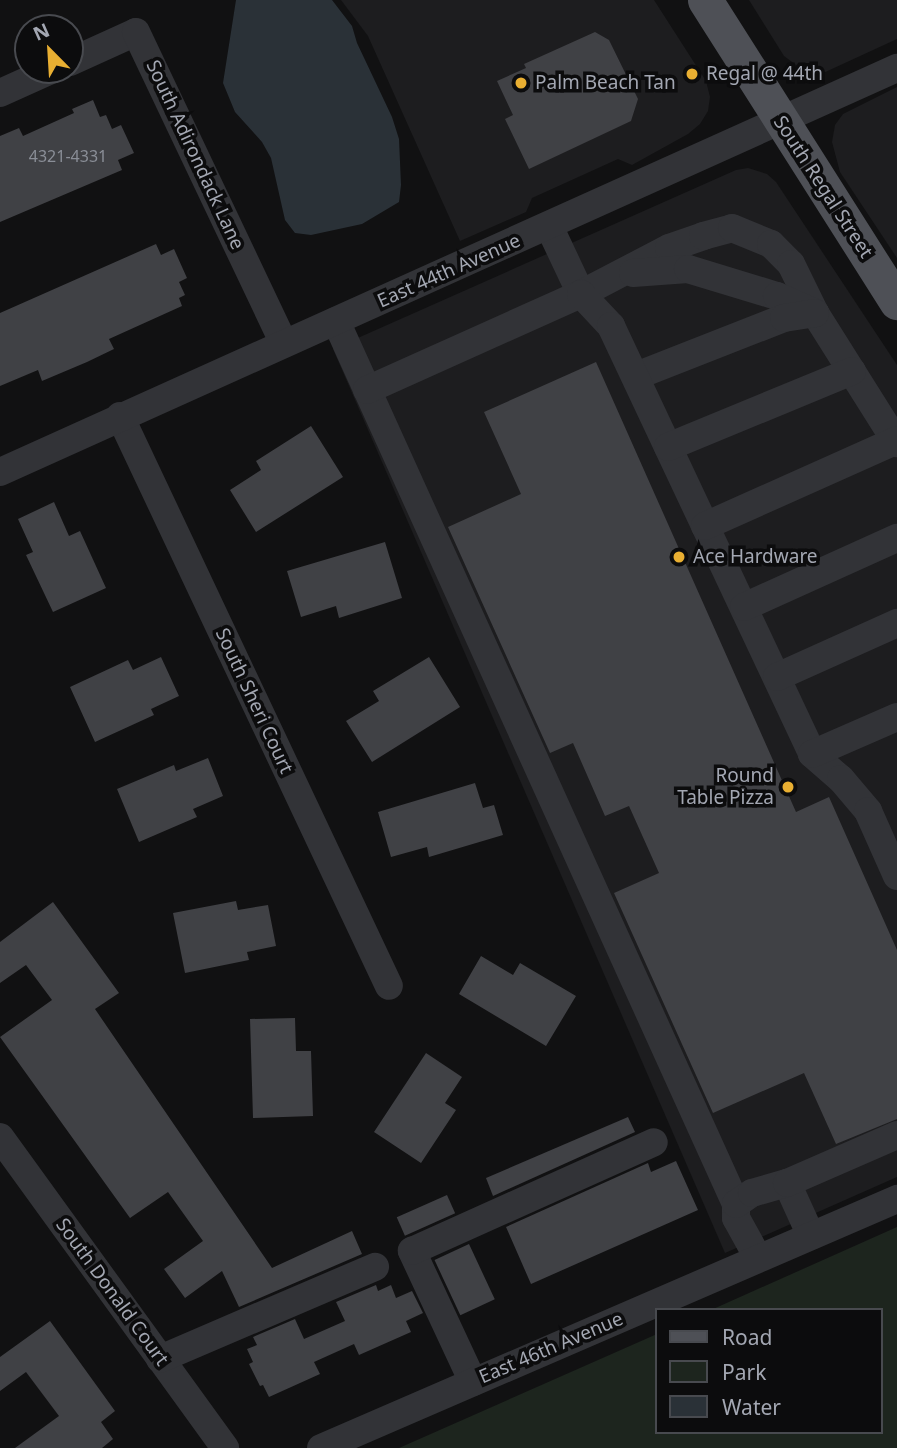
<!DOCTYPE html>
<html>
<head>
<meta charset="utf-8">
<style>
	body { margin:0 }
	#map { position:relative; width:897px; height:1448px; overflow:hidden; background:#111112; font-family:"Noto Sans",sans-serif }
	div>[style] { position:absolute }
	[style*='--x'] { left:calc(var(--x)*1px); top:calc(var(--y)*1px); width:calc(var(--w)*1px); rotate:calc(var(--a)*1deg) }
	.built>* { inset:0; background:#1d1d1f }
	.green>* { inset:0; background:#1d251e }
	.water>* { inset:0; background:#2a3137 }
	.building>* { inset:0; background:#404145; transform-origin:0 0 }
	.minor>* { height:28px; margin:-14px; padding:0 14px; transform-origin:14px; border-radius:14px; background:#323337 }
	.major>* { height:35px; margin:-17.5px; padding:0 17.5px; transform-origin:17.5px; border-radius:17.5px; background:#4e5056 }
	.dots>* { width:19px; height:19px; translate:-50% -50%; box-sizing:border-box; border:4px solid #0c0c0d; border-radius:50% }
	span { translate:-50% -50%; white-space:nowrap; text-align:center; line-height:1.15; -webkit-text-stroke:7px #0c0c0d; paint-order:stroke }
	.number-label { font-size:16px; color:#8a8e97 }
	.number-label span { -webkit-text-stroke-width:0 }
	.poi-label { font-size:19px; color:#a3a7b2 }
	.left { translate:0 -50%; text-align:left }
	.right { translate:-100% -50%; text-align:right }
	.street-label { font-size:19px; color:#a3a7b2 }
	.legend { position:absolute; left:655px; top:1308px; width:228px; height:126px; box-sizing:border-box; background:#0c0c0d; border:2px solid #484a4f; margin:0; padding:9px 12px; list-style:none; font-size:21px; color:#a3a7b2 }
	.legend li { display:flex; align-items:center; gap:14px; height:35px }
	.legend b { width:35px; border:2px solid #484a4f }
	.north { position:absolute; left:14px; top:14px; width:70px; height:70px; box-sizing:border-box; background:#0c0c0d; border:2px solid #484a4f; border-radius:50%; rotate:336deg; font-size:19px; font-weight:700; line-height:28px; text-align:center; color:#a3a7b2 }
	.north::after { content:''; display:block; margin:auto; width:24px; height:32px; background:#e9af32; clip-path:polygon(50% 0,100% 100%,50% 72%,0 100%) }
</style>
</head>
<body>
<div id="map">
	<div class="built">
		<div style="clip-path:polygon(341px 0,654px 0,706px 81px,710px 97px,708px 111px,700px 124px,688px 134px,632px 165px,618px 159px,532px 198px,526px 212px,460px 241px,368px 36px)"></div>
		<div style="clip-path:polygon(749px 0,897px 0,897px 39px,821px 74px,803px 70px,784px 56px)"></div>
		<div style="clip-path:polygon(897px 87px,897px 258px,840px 172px,832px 142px,835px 125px,843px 114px)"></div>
		<div style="clip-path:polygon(748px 168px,767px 174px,776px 182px,897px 365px,897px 1177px,725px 1253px,333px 349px,736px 170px)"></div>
	</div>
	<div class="green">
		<div style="clip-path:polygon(897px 1227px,897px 1448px,399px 1448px,657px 1334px,657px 1432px,881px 1432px,881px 1310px,711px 1310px)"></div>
	</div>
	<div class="water">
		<div style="clip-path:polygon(236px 0,332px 0,352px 26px,357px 43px,392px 117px,399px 139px,401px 185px,399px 202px,362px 224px,311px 235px,295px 233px,285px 220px,271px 158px,262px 142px,235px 112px,223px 83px)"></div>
	</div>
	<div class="building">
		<div style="clip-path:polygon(595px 32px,609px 40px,638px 99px,631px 121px,529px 169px,505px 119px,513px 115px,497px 81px,526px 68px,524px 64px)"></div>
		<div style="clip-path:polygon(93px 100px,100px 117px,106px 115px,112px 129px,121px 125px,134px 153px,118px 160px,122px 170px,0 222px,0 136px,19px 128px,23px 136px,74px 113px,72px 109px)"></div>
		<div style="clip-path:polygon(156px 244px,161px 255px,174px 249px,187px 278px,179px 282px,185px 295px,179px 298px,182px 306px,109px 339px,114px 349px,87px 362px,42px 381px,38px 370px,0 386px,0 313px)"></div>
		<div style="clip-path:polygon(596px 362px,796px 812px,829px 797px,897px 950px,897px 1119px,836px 1144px,804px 1073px,713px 1113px,614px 893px,659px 873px,629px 806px,605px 816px,573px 743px,550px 753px,448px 527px,521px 494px,484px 412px)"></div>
		<div style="clip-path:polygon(311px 426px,343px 477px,256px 532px,230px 490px,261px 470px,256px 461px)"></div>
		<div style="clip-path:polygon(54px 502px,69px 536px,80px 531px,106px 588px,53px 612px,26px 555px,33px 552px,18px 519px)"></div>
		<div style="clip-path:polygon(385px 542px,402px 598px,339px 618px,336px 606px,301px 617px,287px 571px)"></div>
		<div style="clip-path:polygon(161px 657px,179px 696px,151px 709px,154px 715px,95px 742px,70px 687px,128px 660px,133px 670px)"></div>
		<div style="clip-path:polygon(429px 657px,460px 707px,372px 762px,346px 721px,379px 701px,373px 691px)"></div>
		<div style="clip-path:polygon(208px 758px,223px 796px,193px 809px,197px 817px,139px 842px,117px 789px,174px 765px,176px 771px)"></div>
		<div style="clip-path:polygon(475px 783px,483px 808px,494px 805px,503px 835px,429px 857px,427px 847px,391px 857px,378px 812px)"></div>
		<div style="clip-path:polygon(236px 901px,238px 910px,268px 905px,276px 946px,247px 952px,249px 960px,185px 973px,173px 913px)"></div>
		<div style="clip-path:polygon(53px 902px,119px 993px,95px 1009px,272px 1268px,352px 1231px,362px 1254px,239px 1307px,222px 1271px,185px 1298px,164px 1269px,203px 1241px,168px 1192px,130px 1218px,0 1037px,52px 1000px,26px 965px,0 983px,0 942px)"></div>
		<div style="clip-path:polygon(481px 956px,513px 975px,520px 963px,576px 996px,546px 1046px,459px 994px)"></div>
		<div style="clip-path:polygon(295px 1018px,296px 1051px,311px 1051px,313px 1116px,253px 1118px,250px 1019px)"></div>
		<div style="clip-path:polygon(426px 1053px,462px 1077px,445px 1103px,456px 1110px,421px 1163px,374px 1132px)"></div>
		<div style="clip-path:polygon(628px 1117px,635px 1132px,493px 1196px,486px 1178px)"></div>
		<div style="clip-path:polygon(676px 1161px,698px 1210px,531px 1284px,506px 1227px,648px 1163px,651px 1172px)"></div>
		<div style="left:447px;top:1195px;width:20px;height:55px;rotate:66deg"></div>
		<div style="left:469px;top:1244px;width:61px;height:38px;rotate:65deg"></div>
		<div style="clip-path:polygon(376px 1285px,378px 1291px,391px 1285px,396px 1298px,412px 1291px,423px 1313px,406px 1321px,411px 1332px,359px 1355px,354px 1344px,314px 1362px,320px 1374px,269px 1397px,263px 1385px,260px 1386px,249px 1364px,253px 1362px,247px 1349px,257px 1345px,253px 1337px,295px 1319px,304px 1339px,345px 1321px,336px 1302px)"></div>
		<div style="clip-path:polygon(50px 1321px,115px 1411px,101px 1422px,113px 1439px,102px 1448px,15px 1448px,59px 1416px,26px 1372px,0 1391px,0 1357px)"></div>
	</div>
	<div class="minor">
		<div style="--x:70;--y:62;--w:72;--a:-24.4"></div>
		<div style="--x:136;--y:32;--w:345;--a:64.6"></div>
		<div style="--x:0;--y:93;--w:56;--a:-24.3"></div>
		<div style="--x:549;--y:226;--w:75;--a:64.8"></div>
		<div style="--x:581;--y:294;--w:99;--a:-27.6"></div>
		<div style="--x:669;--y:248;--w:36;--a:-19"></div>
		<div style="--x:703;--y:236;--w:30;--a:-15"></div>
		<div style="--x:732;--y:228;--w:42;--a:22.3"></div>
		<div style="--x:771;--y:244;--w:28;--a:45"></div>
		<div style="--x:791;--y:264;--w:55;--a:63.9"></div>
		<div style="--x:815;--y:313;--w:154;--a:57.8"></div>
		<div style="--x:633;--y:273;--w:55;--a:-4.2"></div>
		<div style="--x:688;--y:269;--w:93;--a:16.9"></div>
		<div style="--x:777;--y:296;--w:42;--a:24.1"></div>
		<div style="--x:336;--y:321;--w:969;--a:65.63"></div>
		<div style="--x:736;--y:1204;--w:14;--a:90"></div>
		<div style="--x:736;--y:1218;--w:46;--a:61.2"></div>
		<div style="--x:636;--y:376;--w:159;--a:-21.4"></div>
		<div style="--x:784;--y:318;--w:31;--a:-9"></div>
		<div style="--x:367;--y:390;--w:235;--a:-24.2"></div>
		<div style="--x:581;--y:294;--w:44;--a:46.8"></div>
		<div style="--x:611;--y:326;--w:473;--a:64.8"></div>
		<div style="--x:812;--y:754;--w:38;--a:41"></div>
		<div style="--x:841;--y:779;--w:42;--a:49.8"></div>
		<div style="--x:868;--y:811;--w:71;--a:66"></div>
		<div style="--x:120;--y:416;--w:630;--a:64.74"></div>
		<div style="--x:668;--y:447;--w:199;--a:-22.4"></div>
		<div style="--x:0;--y:472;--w:984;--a:-24.25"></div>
		<div style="--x:705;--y:526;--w:210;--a:-24.1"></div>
		<div style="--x:744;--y:607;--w:168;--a:-24.3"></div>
		<div style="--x:777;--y:677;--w:132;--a:-24.2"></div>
		<div style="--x:812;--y:754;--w:93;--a:-23.5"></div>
		<div style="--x:0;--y:1137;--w:384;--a:54.1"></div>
		<div style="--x:787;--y:1183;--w:58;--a:65.6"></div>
		<div style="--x:736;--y:1204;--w:19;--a:-35"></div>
		<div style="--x:752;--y:1193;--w:36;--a:-16"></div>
		<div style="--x:787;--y:1183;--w:120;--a:-23.6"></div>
		<div style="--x:160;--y:1359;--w:234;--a:-23.2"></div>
		<div style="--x:473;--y:1382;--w:145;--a:-115"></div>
		<div style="--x:412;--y:1251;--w:265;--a:-24.2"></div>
		<div style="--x:321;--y:1448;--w:628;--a:-23.38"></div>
	</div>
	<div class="major">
		<div style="--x:705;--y:0;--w:358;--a:57.6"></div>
	</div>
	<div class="dots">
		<div style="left:692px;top:74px;background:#e9af32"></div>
		<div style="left:521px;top:83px;background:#e9af32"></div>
		<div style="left:679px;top:557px;background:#e9af32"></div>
		<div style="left:788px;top:787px;background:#e9af32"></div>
	</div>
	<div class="number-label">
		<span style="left:68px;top:156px">4321-4331</span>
	</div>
	<div class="poi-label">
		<span class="left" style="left:706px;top:74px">Regal @ 44th</span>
		<span class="left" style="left:535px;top:83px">Palm Beach Tan</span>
		<span class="left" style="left:693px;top:557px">Ace Hardware</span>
		<span class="right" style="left:774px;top:787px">Round<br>Table Pizza</span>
	</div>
	<div class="street-label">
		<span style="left:195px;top:155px;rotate:65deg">South Adirondack Lane</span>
		<span style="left:823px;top:187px;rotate:57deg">South Regal Street</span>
		<span style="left:449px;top:271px;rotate:-24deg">East 44th Avenue</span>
		<span style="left:254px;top:701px;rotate:65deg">South Sheri Court</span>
		<span style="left:112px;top:1292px;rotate:54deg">South Donald Court</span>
		<span style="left:551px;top:1348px;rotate:-23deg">East 46th Avenue</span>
	</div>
	<ul class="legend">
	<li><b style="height:9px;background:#4e5056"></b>Road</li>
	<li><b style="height:19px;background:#1d251e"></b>Park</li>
	<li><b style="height:19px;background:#2a3137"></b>Water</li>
	</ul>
	<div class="north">N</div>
</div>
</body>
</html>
